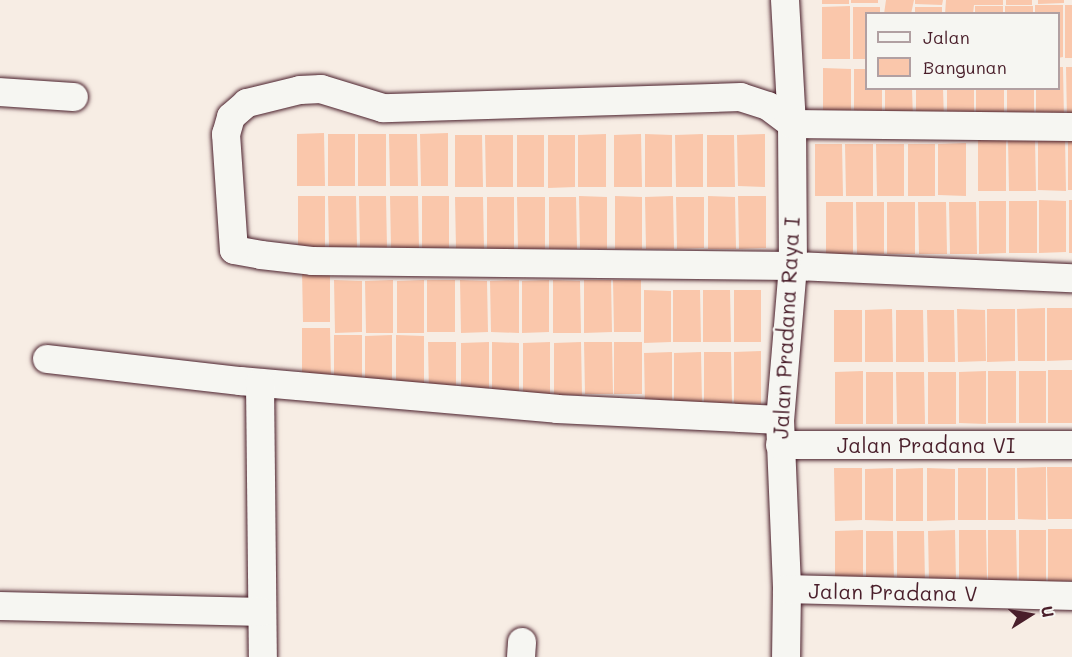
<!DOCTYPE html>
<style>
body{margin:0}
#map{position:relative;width:1072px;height:657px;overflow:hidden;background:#f7ede4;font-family:Mali,sans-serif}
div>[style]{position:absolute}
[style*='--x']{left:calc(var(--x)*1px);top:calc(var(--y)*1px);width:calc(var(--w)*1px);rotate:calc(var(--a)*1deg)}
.building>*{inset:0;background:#fac7ab}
.roads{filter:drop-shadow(0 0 2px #4a1f2b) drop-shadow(0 0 2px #4a1f2b)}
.minor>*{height:28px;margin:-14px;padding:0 14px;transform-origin:14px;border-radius:14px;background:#f6f6f2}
span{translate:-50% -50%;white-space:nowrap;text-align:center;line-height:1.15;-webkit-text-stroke:4.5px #f6f6f2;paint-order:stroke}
.street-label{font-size:21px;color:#4a1f2b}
.legend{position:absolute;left:865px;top:12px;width:195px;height:78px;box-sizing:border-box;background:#f6f6f2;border:2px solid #b1a0a2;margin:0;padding:8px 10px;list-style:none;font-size:18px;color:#4a1f2b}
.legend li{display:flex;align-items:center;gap:12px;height:30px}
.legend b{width:30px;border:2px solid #b1a0a2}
.north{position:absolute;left:1000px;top:585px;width:60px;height:60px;-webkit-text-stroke:4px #f6f6f2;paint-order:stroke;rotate:79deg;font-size:16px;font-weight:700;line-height:24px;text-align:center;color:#4a1f2b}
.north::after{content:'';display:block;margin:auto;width:21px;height:27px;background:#4a1f2b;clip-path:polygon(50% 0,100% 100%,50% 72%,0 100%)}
</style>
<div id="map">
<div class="building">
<div style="clip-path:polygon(822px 0,849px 0,849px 4px,822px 4px)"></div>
<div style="clip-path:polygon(851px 0,878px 0,878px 3px,851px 3px)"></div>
<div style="clip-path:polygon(886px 0,914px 0,911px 14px,884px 14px)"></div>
<div style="clip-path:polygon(915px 0,943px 0,942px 5px,915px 4px)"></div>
<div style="clip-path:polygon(946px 0,1003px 0,1003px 5px,974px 5px,973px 14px,945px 14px)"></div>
<div style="clip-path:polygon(1006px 0,1032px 0,1032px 5px,1006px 5px)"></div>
<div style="clip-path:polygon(1038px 0,1064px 0,1064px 3px,1038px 4px)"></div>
<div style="clip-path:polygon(1035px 5px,1063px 5px,1063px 57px,1058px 58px,1058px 14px,1035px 14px)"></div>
<div style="clip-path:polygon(1065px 5px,1072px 5px,1072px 58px,1065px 58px)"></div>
<div style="clip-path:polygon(850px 6px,850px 59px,822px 59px,822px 7px)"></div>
<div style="clip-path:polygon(975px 6px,1003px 6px,1003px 14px,975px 14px)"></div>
<div style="clip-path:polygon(1005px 6px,1033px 6px,1033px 14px,1005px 14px)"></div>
<div style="clip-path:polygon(853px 7px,880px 7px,880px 14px,866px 14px,866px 59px,853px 59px)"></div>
<div style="clip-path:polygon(915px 7px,942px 7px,942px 14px,915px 14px)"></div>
<div style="clip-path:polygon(1058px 67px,1063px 67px,1064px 119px,1036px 120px,1036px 88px,1058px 88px)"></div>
<div style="clip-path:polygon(1066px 67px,1072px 67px,1072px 119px,1067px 119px)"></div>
<div style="clip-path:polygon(823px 68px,851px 69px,851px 121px,823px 121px)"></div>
<div style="clip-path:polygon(854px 69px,866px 69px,866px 88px,882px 88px,882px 121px,854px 121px)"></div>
<div style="clip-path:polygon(885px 88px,912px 88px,913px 121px,885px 121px)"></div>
<div style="clip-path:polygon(916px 88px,943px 88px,944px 121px,916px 121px)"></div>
<div style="clip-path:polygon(947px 88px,974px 88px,974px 120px,947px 121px)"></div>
<div style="clip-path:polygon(976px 88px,1004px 88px,1004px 120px,976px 121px)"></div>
<div style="clip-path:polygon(1007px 88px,1034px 88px,1034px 120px,1007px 120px)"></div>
<div style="clip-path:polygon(324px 133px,325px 186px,297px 186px,297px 134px)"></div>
<div style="clip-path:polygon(448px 133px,448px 186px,421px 186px,420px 134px)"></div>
<div style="clip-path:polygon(328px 134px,355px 134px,355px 186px,328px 186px)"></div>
<div style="clip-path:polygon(358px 134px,386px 134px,386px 186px,358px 186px)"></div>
<div style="clip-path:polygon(389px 134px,417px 134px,418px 186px,390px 186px)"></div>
<div style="clip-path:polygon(606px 134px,606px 187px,578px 187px,578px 135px)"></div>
<div style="clip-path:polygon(641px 134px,642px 187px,614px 187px,614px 135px)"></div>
<div style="clip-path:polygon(645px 134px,672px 135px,672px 187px,645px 187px)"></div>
<div style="clip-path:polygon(703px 134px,703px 187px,676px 187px,675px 135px)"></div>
<div style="clip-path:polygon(765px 134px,765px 187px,738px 186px,737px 135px)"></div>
<div style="clip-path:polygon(455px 135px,482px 135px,483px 187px,455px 187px)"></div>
<div style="clip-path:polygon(485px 135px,513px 135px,513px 187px,486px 187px)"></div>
<div style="clip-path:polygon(517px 135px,544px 135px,544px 187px,517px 187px)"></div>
<div style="clip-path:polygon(548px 135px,575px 135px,575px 187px,548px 188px)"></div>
<div style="clip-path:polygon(707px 135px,734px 135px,735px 187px,707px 187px)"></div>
<div style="clip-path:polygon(1065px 138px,1066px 191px,1038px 190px,1038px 139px)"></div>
<div style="clip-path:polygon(1068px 138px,1072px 138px,1072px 190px,1068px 190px)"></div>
<div style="clip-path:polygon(978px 139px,1006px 139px,1006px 191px,978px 191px)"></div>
<div style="clip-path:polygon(1008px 139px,1035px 139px,1036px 191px,1009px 191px)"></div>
<div style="clip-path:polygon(966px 143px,966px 196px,938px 195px,938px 144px)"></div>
<div style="clip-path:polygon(815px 144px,842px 144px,843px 196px,815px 196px)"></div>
<div style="clip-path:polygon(845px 144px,873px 144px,873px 196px,846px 196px)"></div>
<div style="clip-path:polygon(876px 144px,904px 144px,904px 196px,877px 196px)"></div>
<div style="clip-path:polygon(908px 144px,935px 144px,935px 196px,908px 196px)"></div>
<div style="clip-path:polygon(298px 196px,325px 196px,325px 248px,298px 248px)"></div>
<div style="clip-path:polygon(328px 196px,356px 196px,357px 248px,329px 248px)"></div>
<div style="clip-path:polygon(359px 196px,386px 196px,387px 248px,360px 248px)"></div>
<div style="clip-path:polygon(390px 196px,418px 196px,419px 248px,391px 248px)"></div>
<div style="clip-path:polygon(422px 196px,449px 196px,449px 248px,422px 248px)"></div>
<div style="clip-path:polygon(579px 196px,607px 197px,607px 249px,580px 249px)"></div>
<div style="clip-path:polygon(615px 196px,642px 197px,642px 249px,615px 249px)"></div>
<div style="clip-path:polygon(673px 196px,674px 249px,646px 249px,645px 197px)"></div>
<div style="clip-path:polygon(708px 196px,735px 197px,736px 249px,708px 249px)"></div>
<div style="clip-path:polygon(738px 196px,766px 196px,766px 248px,739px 249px)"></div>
<div style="clip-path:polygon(455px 197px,483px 197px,484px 249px,456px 249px)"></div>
<div style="clip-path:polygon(487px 197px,514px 197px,514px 249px,487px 249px)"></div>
<div style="clip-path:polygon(517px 197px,545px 197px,545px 249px,518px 250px)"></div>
<div style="clip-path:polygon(549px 197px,576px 197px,577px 249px,549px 249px)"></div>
<div style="clip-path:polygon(676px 197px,704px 197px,704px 248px,677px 249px)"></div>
<div style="clip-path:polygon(1039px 200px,1066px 201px,1066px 252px,1039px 253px)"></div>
<div style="clip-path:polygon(1069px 200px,1072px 200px,1072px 253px,1069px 253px)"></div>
<div style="clip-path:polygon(979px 201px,1006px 201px,1006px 253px,979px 254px)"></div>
<div style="clip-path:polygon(1009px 201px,1037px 201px,1037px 253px,1009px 253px)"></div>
<div style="clip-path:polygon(826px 202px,853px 202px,853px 254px,826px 254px)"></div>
<div style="clip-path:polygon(856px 202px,884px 202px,884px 254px,857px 254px)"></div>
<div style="clip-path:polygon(887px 202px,915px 202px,915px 254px,887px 254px)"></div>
<div style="clip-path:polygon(918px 202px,946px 202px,947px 254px,919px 254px)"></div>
<div style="clip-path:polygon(949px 202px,976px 202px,977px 254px,950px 254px)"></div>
<div style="clip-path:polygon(302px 270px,330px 270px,330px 322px,303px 322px)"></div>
<div style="clip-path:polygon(334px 280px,362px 281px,362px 332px,335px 333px)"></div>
<div style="clip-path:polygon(393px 280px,393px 333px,366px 333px,365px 281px)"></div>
<div style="clip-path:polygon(424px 280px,424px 333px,397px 333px,397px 281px)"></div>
<div style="clip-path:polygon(427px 280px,455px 280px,455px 332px,427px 332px)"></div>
<div style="clip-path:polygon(460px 280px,487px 281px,488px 332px,461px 333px)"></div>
<div style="clip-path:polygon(519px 280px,519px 333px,491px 332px,490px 281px)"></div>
<div style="clip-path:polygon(549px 280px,549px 332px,522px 333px,522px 281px)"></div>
<div style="clip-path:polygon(553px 280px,580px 281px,581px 333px,553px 333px)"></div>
<div style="clip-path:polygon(584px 280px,611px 280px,612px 332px,584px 333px)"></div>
<div style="clip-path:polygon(613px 280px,641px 280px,641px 332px,614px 332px)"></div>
<div style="clip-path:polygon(644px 290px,671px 291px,671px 342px,644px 343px)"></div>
<div style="clip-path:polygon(673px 290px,700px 290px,701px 342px,673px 342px)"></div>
<div style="clip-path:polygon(703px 290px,730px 290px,731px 342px,703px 342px)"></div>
<div style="clip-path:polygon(734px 290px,761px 290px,761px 342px,734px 342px)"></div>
<div style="clip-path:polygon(1045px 308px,1045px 361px,1018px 361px,1017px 309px)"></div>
<div style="clip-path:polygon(1047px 308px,1072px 308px,1072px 360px,1047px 361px)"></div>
<div style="clip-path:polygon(892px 309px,893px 362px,865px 362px,865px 310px)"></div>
<div style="clip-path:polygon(957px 309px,985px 310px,986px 361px,958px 362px)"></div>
<div style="clip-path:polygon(987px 309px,1015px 309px,1015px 361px,987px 362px)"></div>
<div style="clip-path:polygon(834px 310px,862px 310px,862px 362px,834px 362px)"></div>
<div style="clip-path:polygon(896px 310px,923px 310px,924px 362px,896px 362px)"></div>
<div style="clip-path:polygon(927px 310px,954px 310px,955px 362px,928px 362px)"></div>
<div style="clip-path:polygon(302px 328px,330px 328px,331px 380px,302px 380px)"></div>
<div style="clip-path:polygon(334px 335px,362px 335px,362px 388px,334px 387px)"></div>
<div style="clip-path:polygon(392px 335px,392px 387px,365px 388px,365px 336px)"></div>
<div style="clip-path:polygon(396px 335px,424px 336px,424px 387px,396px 388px)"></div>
<div style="clip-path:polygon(428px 342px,456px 342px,456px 394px,429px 395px)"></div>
<div style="clip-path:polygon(489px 342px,489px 395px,461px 394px,461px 343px)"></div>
<div style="clip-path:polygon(492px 342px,519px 343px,519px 394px,492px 395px)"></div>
<div style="clip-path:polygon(550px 342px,550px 395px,523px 395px,523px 343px)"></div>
<div style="clip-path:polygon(581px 342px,582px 395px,554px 395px,554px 343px)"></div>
<div style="clip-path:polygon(584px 342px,612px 342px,613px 394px,585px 394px)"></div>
<div style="clip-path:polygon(614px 342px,642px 342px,642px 394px,614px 394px)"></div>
<div style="clip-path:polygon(761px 351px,761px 404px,734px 404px,734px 352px)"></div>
<div style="clip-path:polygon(672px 352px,672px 405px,645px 405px,644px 353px)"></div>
<div style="clip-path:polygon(701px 352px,702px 404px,674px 404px,674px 353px)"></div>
<div style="clip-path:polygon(704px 352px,731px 352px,732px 404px,704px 404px)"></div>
<div style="clip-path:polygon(1048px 370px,1072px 370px,1072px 423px,1048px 423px)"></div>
<div style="clip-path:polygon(863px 371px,863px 424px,835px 424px,835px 372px)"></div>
<div style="clip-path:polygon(986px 371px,986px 424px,959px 423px,959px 372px)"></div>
<div style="clip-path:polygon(988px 371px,1016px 371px,1016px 423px,988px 423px)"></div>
<div style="clip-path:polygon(1019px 371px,1046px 371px,1046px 423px,1019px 423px)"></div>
<div style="clip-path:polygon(866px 372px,893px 372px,893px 424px,866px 424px)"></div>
<div style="clip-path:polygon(896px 372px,924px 372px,925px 424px,897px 424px)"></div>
<div style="clip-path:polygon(928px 372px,956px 372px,956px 424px,928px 424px)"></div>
<div style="clip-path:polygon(1046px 467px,1046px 520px,1018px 519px,1017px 468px)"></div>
<div style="clip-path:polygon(1047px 467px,1072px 467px,1072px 519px,1048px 519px)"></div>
<div style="clip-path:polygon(834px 468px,862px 468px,862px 520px,835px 521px)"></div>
<div style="clip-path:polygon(893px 468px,893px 521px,865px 520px,865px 469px)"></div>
<div style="clip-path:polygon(923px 468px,923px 521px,896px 521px,896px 469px)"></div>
<div style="clip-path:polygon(927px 468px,955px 469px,955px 520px,927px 521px)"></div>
<div style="clip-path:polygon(958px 468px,986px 468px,986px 520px,958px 520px)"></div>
<div style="clip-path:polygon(988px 468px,1015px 468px,1015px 520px,988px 520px)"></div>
<div style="clip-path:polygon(1048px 529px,1072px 529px,1072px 581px,1048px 582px)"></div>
<div style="clip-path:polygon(863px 530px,863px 583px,835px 582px,835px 531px)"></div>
<div style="clip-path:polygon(955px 530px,956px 583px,929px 582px,928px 531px)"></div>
<div style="clip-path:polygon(959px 530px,986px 530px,987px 582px,959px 582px)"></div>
<div style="clip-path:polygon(988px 530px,1016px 530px,1017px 582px,988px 582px)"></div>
<div style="clip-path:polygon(1019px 530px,1046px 530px,1046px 581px,1019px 582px)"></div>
<div style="clip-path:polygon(866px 531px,893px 531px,894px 582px,866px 583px)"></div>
<div style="clip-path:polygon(897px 531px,924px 531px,925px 583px,897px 583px)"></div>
</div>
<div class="roads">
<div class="minor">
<div style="--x:785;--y:0;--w:124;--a:86.8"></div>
<div style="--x:792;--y:124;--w:142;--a:89.6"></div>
<div style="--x:793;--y:266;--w:155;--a:94.8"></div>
<div style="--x:780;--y:420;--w:169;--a:87.6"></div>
<div style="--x:787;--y:589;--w:68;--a:90.8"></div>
<div style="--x:0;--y:92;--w:74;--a:3.9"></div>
<div style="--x:1072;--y:127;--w:280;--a:-179.4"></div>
<div style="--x:792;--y:124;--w:30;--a:-143"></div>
<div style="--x:768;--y:106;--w:28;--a:-162"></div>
<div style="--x:741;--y:97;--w:358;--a:178.2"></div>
<div style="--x:383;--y:108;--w:65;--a:-163"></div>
<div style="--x:321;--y:89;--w:21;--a:177"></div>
<div style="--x:300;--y:90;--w:55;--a:166.2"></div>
<div style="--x:247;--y:103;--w:21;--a:139"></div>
<div style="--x:231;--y:117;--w:18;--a:106"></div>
<div style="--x:226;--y:134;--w:116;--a:86.1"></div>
<div style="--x:234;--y:250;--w:27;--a:10"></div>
<div style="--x:261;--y:255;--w:51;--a:6.7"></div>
<div style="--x:312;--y:261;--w:481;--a:0.6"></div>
<div style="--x:793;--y:266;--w:279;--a:2.5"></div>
<div style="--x:47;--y:359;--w:194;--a:6.5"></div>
<div style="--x:240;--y:381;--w:318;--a:5"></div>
<div style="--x:557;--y:409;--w:223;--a:2.8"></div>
<div style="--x:260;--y:383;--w:274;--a:89.4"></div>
<div style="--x:780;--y:445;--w:292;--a:0"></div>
<div style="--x:787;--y:589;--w:285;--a:1.4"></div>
<div style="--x:0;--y:606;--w:262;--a:1.3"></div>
<div style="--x:521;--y:657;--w:15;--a:-86"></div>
</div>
</div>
<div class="street-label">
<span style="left:786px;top:328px;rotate:-87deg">Jalan Pradana Raya I</span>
<span style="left:926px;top:445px">Jalan Pradana VI</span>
<span style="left:893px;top:592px;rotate:1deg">Jalan Pradana V</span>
</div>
<ul class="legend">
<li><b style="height:8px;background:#f6f6f2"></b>Jalan</li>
<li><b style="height:16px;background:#fac7ab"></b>Bangunan</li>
</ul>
<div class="north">U</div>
</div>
